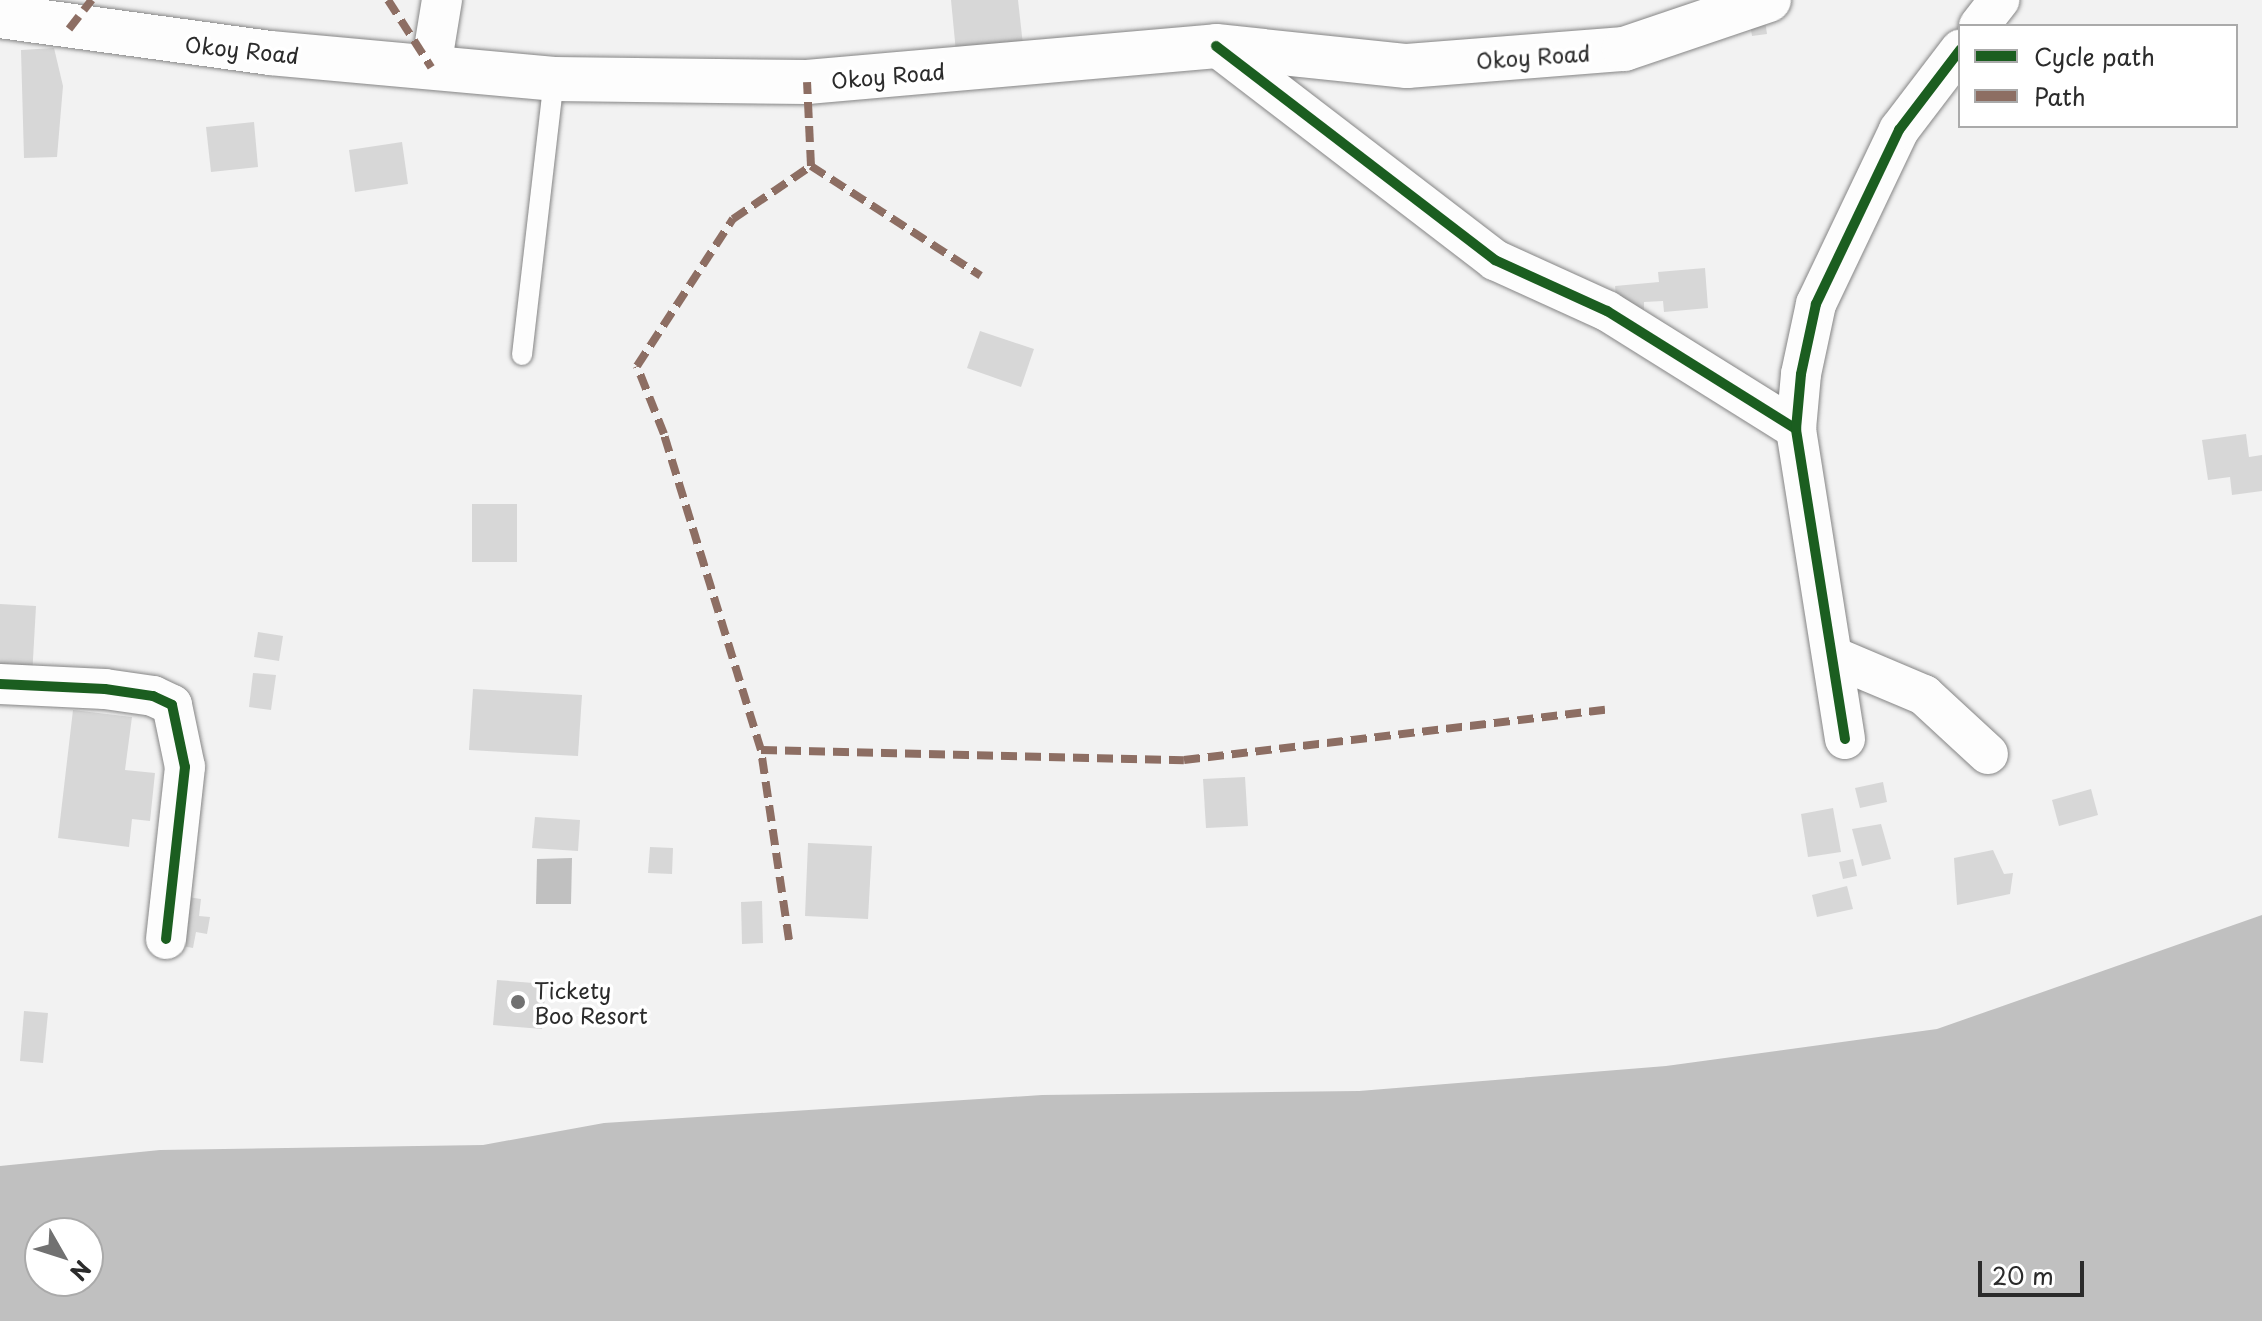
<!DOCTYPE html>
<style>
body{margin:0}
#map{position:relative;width:2262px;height:1321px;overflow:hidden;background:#f2f2f2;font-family:"Playpen Sans",sans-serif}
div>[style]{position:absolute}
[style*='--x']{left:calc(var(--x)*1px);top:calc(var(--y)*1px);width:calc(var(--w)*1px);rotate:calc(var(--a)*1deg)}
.water>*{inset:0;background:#c0c0c0}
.building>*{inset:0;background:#d7d7d7}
.roads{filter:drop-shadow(0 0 2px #858585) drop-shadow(0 0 2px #858585)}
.lane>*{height:20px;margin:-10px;padding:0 10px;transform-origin:10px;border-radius:10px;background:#fdfdfd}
.street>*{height:40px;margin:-20px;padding:0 20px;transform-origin:20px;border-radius:20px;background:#fdfdfd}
.secondary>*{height:44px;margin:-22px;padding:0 22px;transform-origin:22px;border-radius:22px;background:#fdfdfd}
.quiet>*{height:8px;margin-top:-4px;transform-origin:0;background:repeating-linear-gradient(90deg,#8d6e63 0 16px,transparent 0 24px)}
.cycleway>*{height:10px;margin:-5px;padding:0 5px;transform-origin:5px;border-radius:5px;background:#1b5e20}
.dots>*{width:22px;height:22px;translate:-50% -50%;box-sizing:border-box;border:4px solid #fff;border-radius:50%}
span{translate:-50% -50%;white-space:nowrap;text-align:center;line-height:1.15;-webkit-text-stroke:7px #fff;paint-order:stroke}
.street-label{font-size:22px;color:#2b2b2b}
.poi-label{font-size:22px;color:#2b2b2b}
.left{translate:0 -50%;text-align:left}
.legend{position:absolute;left:1958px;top:24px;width:280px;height:104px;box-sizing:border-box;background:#fff;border:2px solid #aaa;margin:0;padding:10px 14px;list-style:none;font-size:24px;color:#2b2b2b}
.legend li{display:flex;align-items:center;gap:16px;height:40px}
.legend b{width:40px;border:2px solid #aaa}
.north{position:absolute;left:24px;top:1217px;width:80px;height:80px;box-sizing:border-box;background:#fff;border:2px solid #aaa;border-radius:50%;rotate:129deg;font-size:22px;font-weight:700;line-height:32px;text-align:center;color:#2b2b2b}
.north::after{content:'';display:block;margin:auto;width:28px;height:36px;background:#717171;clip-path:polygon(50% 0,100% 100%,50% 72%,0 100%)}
.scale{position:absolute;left:1978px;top:1261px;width:106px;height:36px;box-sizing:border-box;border:4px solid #2b2b2b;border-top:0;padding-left:10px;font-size:24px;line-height:28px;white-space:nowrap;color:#2b2b2b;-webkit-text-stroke:6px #fff;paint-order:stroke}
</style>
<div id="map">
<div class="water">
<div style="clip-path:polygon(572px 858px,571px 904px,536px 904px,537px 859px)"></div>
<div style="clip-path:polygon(evenodd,2262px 915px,2262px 1321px,0 1321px,0 1166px,160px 1150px,483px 1145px,604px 1123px,1042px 1095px,1359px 1091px,1666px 1066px,1937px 1029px,2262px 915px,40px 1233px,88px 1233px,88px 1281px,40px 1281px,40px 1233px)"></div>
</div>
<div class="building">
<div style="clip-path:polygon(951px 0,1018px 0,1023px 45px,956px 52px)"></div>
<div style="clip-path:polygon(1765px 20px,1767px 34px,1752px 36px,1750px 23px)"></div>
<div style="clip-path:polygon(54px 48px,63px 86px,57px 157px,24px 158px,21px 50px)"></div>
<div style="clip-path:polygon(254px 122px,258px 167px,211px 172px,206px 127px)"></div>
<div style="clip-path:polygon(402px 142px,408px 184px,355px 192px,349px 150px)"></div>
<div style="clip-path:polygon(1705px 268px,1708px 308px,1664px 312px,1663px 301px,1644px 302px,1644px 314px,1618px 316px,1615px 286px,1659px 282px,1658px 272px)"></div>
<div style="clip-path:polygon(980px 331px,1034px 349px,1021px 387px,967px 368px)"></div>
<div style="clip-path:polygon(2246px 434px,2249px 457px,2262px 455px,2262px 491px,2232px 495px,2230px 477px,2208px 480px,2202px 440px)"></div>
<div style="clip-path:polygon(472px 504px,517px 504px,517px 562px,472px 562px)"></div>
<div style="clip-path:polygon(0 604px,36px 606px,32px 677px,0 676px)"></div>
<div style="clip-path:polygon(258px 632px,283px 636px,279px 661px,254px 657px)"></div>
<div style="clip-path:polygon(253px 673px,276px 675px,271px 710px,249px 707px)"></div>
<div style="clip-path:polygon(473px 689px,582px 695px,578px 756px,469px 750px)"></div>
<div style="clip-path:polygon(73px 710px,132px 717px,125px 770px,155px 773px,150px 821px,132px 819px,129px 847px,58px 838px)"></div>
<div style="clip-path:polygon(1245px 777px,1248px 826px,1206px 828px,1203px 779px)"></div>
<div style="clip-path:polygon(1883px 782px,1887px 802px,1860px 808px,1855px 788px)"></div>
<div style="clip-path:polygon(2091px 789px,2098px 815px,2059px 826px,2052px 800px)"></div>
<div style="clip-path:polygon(1833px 808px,1841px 852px,1808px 857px,1801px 814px)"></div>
<div style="clip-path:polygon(535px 817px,580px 820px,578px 851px,532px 848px)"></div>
<div style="clip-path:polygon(1881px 824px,1891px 859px,1862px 866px,1852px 829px)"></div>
<div style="clip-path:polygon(808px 843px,872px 846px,868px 919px,805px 916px)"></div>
<div style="clip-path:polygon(650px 847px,673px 848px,672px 874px,648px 873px)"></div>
<div style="clip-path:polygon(1993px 850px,2004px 874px,2013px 873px,2010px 894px,1957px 905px,1954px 858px)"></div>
<div style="clip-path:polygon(1853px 859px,1857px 876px,1843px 879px,1839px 862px)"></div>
<div style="clip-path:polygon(1847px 886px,1853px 909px,1817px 917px,1812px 895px)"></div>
<div style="clip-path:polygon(175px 895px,201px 899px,199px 916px,210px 917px,207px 934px,196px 932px,193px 948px,167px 943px)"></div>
<div style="clip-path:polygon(762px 901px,763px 943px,742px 944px,741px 902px)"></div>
<div style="clip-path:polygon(497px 980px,546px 984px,542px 1029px,493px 1025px)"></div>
<div style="clip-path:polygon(24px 1011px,48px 1013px,43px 1063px,20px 1061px)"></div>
</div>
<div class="roads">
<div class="lane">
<div style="--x:522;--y:355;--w:278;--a:-83.4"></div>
</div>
<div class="street">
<div style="--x:1979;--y:26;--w:33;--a:-52"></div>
<div style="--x:1216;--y:46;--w:352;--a:37.5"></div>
<div style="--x:1495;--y:260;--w:123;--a:24.5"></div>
<div style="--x:1607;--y:311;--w:223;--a:32"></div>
<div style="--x:431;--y:67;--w:68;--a:-80.7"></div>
<div style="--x:1834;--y:657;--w:98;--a:22.9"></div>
<div style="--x:1924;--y:695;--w:87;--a:42.7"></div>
<div style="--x:0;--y:684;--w:105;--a:2.7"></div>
<div style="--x:105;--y:689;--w:49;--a:8.3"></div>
<div style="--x:153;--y:696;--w:21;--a:25"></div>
<div style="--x:172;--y:705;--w:63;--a:78.2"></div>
<div style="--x:185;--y:767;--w:173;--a:96.3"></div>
<div style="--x:1845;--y:739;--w:314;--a:-99"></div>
<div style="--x:1796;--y:429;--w:55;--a:-84.8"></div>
<div style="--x:1801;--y:374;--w:72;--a:-77.9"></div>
<div style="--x:1816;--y:304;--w:193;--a:-64.5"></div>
<div style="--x:1899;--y:130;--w:101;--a:-52.7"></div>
</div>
<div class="secondary">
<div style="--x:0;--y:16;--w:273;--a:7.8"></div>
<div style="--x:270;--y:53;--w:285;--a:5.2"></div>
<div style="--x:554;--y:79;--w:253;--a:0.7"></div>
<div style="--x:807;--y:82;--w:411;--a:-5"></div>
<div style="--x:1216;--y:46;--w:192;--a:6"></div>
<div style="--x:1407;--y:66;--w:218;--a:-4.5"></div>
<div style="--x:1624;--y:49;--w:153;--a:-18.7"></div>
</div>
</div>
<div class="quiet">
<div style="--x:388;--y:0;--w:80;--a:57.3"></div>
<div style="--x:69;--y:29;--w:37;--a:-52"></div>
<div style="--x:811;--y:166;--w:202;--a:32.9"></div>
<div style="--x:761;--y:750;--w:423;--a:1.4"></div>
<div style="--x:1184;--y:760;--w:424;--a:-6.8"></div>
<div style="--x:789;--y:940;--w:192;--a:-98.4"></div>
<div style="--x:761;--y:750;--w:331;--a:-107.1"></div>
<div style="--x:664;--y:434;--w:73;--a:-111.7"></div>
<div style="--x:637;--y:366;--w:176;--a:-56.9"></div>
<div style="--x:733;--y:219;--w:94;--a:-34.2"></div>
<div style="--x:811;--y:166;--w:84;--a:-92.7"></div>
</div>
<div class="cycleway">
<div style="--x:1216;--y:46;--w:352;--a:37.5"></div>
<div style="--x:1495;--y:260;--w:123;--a:24.5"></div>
<div style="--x:1607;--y:311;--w:223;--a:32"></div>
<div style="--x:0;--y:684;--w:105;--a:2.7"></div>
<div style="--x:105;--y:689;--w:49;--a:8.3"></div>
<div style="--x:153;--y:696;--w:21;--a:25"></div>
<div style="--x:172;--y:705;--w:63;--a:78.2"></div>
<div style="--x:185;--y:767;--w:173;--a:96.3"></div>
<div style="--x:1845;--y:739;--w:314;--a:-99"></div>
<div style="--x:1796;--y:429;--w:55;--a:-84.8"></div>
<div style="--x:1801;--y:374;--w:72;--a:-77.9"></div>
<div style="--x:1816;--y:304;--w:193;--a:-64.5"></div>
<div style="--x:1899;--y:130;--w:101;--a:-52.7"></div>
</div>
<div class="dots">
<div style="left:518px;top:1002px;background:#717171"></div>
</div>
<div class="street-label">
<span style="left:242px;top:49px;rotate:6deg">Okoy Road</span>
<span style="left:1533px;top:56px;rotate:-4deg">Okoy Road</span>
<span style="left:888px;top:75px;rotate:-5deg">Okoy Road</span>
</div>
<div class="poi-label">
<span class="left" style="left:534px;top:1002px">Tickety<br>Boo Resort</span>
</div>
<ul class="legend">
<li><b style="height:10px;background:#1b5e20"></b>Cycle path</li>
<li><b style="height:10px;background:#8d6e63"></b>Path</li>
</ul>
<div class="north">N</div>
<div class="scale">20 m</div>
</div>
